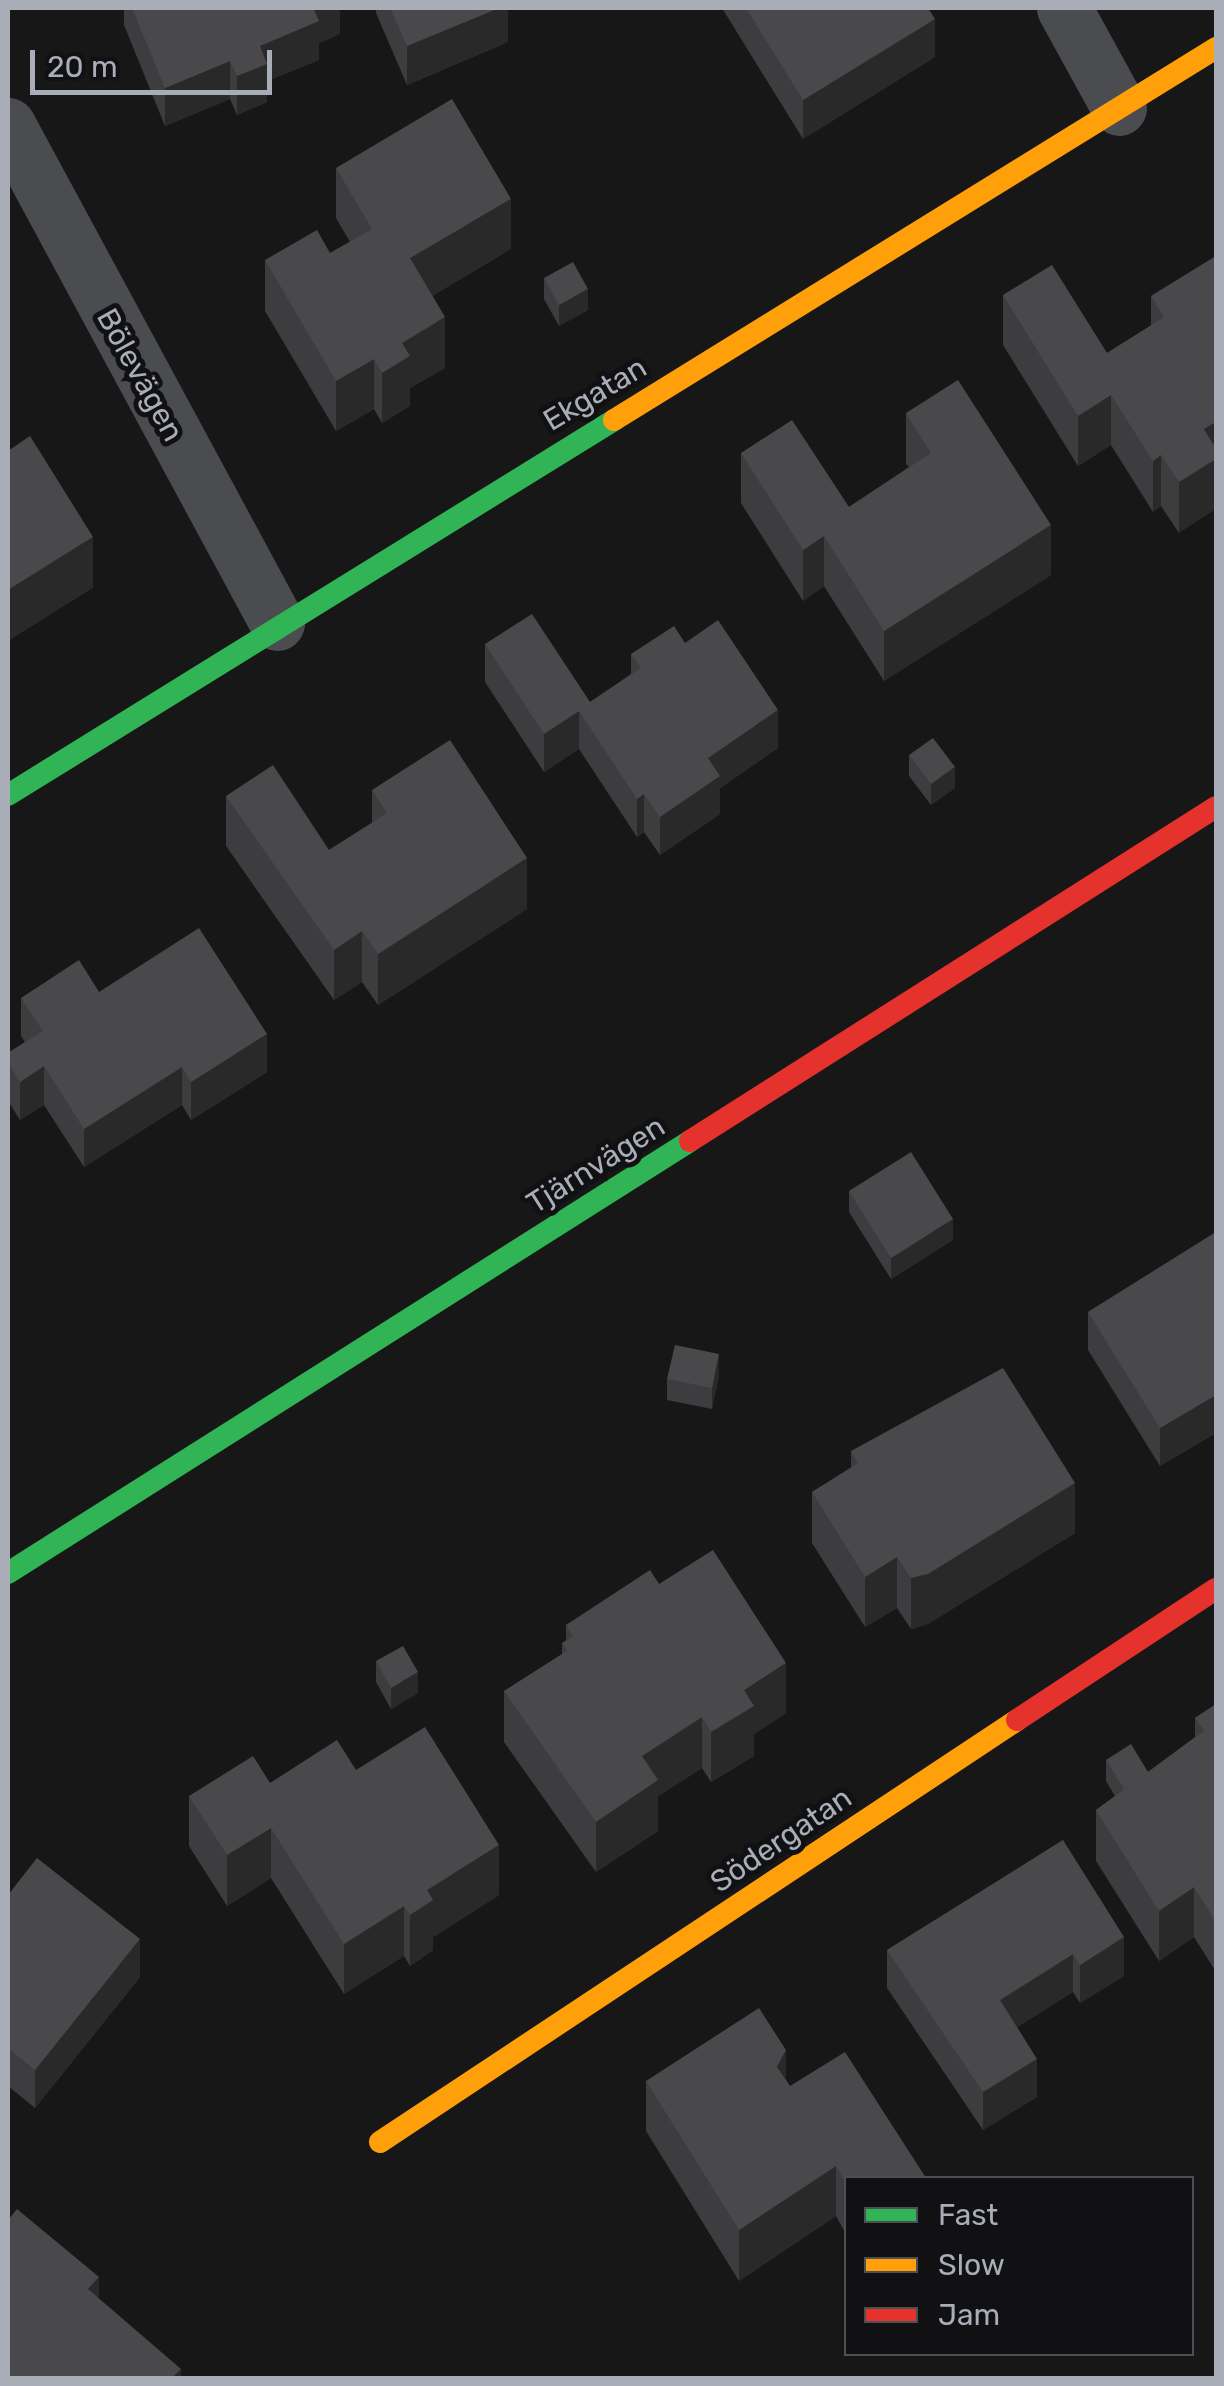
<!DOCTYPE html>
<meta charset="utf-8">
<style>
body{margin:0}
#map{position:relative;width:1224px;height:2386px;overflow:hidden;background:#171717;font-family:Rubik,sans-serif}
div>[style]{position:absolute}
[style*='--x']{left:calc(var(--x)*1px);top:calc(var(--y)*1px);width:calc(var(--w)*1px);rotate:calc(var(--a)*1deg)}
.street>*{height:55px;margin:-27.5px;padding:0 27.5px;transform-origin:27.5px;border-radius:27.5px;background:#4b4c50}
.fast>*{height:22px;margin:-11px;padding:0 11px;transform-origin:11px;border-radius:11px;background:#30b455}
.slow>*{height:22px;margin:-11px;padding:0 11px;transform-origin:11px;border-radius:11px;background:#ff9f0a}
.jam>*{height:22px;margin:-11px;padding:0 11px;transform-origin:11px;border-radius:11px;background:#e5322d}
.wall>*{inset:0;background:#3d3d3f}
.shaded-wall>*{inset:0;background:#29292a}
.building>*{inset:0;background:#49494c}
span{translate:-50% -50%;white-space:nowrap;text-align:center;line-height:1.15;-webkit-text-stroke:10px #111113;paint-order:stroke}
.street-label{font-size:30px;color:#a8adb8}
.frame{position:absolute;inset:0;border:10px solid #a8adb8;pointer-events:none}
.legend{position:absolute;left:844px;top:2176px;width:350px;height:180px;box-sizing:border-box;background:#111113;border:2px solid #4d4f55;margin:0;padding:12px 18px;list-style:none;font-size:30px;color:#a8adb8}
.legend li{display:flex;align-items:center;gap:20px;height:50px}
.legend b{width:50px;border:2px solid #4d4f55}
.scale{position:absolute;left:30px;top:50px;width:242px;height:45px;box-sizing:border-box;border:5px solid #a8adb8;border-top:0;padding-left:12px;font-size:30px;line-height:35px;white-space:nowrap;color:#a8adb8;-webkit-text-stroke:8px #111113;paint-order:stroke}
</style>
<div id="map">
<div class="street">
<div style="--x:1064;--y:8;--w:114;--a:61.2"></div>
<div style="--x:8;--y:125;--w:566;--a:61.62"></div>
</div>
<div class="fast">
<div style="--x:8;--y:795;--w:713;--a:-31.75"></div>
<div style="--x:8;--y:1573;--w:807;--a:-32.35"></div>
</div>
<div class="slow">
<div style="--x:614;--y:420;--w:708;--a:-31.71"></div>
<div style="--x:380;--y:2142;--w:764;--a:-33.52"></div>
</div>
<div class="jam">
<div style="--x:690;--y:1141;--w:623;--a:-32.41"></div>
<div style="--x:1017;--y:1720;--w:238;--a:-33.4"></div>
</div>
<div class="wall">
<div style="clip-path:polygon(124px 8px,340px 8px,340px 34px,319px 43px,319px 60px,267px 81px,267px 102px,237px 115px,230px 99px,165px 126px,124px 25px)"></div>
<div style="clip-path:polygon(376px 8px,508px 8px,508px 42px,407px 85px,376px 13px)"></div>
<div style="clip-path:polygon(722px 8px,928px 8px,935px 57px,803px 139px)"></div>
<div style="clip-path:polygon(336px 168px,511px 249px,432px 296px,445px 368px,410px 388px,410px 406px,382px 423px,374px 409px,336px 431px,265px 311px,265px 260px,330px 253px,350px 242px,336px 218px)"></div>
<div style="clip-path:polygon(1216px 256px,1179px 533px,1161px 506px,1153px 512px,1111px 445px,1078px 466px,1003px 345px,1003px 295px,1107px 353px,1151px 326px,1151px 296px)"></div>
<div style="clip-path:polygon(544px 278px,588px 310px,559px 326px,544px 299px)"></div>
<div style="clip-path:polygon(906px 413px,1051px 575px,884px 681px,824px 586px,803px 601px,741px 503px,741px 453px,849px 507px,909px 467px,906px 464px)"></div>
<div style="clip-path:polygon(685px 643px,778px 748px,720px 788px,720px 814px,660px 855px,644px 832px,637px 837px,579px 749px,544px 772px,485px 682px,485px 644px,590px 702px,631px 674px,631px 654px)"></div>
<div style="clip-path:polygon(909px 755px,955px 788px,931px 805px,909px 776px)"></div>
<div style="clip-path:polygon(372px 790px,527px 909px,378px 1005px,362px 982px,334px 1000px,226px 846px,226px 796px,329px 850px,372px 823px)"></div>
<div style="clip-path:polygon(99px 992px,267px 1072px,191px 1120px,182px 1105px,84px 1167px,44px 1105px,20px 1120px,8px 1101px,8px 1053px,25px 1042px,21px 1036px,21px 998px)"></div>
<div style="clip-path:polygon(849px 1191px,953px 1240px,891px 1279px,849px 1212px)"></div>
<div style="clip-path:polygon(1216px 1232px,1216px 1433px,1160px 1466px,1088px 1350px,1088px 1312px)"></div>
<div style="clip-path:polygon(719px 1375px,712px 1409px,667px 1400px,667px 1379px)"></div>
<div style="clip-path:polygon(851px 1451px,1075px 1533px,928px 1624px,911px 1629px,897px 1608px,865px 1627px,812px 1543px,812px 1492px,851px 1468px)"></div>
<div style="clip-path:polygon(659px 1584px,786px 1713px,754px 1734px,754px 1756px,711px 1782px,702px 1768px,658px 1796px,658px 1831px,596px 1872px,504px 1742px,504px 1691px,562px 1654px,562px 1643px,566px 1641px,566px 1625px)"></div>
<div style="clip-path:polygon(376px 1661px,418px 1693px,391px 1709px,376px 1682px)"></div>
<div style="clip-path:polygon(1216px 1704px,1216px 1972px,1194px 1937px,1159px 1961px,1096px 1861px,1096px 1810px,1115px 1796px,1106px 1781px,1106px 1760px,1148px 1772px,1195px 1737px,1195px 1718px)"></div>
<div style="clip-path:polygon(270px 1783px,499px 1895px,433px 1937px,433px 1950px,410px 1966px,404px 1956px,344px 1994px,271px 1878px,227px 1906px,189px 1846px,189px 1796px)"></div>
<div style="clip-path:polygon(1063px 1840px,1124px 1976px,1080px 2003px,1073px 1992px,1017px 2027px,1037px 2097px,983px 2130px,887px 1988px,887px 1950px)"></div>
<div style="clip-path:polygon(8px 1895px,140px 1977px,35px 2108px,8px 2086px)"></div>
<div style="clip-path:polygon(786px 2080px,846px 2178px,846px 2234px,836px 2216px,739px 2281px,646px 2131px,646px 2081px)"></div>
</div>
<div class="shaded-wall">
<div style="clip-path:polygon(313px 8px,340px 8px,340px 34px,319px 43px,319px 60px,267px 81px,267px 102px,237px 115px,237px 76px,260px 46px)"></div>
<div style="clip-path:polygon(499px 8px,508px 8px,508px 42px,407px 85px,407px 46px)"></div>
<div style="clip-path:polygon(935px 19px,935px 57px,803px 139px,803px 100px)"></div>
<div style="clip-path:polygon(230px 61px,230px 99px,165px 126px,165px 88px)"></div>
<div style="clip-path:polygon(511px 199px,511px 249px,410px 309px,410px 258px)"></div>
<div style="clip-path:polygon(588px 289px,588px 310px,559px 326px,559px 305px)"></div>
<div style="clip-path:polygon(445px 317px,445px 368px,410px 388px,410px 406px,382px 423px,382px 373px,402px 343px)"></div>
<div style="clip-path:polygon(374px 359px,374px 409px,336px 431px,336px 381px)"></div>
<div style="clip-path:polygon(1111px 395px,1111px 445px,1078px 466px,1078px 416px)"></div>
<div style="clip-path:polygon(1216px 422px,1216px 509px,1179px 533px,1179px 482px,1204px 429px)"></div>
<div style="clip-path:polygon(1161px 455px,1161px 506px,1153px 512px,1153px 461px)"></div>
<div style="clip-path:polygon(1051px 525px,1051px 575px,884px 681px,884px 631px)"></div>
<div style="clip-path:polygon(824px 536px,824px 586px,803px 601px,803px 550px)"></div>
<div style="clip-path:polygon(93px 537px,93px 588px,8px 641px,8px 590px)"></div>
<div style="clip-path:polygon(778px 710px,778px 748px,720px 788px,720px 814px,660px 855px,660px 817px,708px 758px)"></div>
<div style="clip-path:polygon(579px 711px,579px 749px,544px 772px,544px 734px)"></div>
<div style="clip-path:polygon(955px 767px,955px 788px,931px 805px,931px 784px)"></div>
<div style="clip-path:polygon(644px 794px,644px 832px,637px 837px,637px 799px)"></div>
<div style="clip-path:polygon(527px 858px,527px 909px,378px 1005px,378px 954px)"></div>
<div style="clip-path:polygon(362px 931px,362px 982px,334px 1000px,334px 950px)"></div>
<div style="clip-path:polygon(267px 1034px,267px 1072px,191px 1120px,191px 1082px)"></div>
<div style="clip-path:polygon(44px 1066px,44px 1105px,20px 1120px,20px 1082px)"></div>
<div style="clip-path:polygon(182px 1067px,182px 1105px,84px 1167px,84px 1129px)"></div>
<div style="clip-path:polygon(953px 1219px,953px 1240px,891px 1279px,891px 1258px)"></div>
<div style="clip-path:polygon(719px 1354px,719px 1375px,712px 1409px,712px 1388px)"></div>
<div style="clip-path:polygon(1216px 1395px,1216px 1433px,1160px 1466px,1160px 1428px)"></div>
<div style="clip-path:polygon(1075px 1483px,1075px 1533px,928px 1624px,911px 1629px,911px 1578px)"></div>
<div style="clip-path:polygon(897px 1557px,897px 1608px,865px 1627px,865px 1577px)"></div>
<div style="clip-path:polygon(786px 1663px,786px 1713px,754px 1734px,754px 1756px,711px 1782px,711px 1732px,744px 1690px)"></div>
<div style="clip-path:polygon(418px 1672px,418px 1693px,391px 1709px,391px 1688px)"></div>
<div style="clip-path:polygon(702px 1717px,702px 1768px,658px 1796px,658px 1831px,596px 1872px,596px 1822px,642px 1756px)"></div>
<div style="clip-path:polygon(271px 1828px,271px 1878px,227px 1906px,227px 1855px)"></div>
<div style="clip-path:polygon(499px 1845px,499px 1895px,433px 1937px,433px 1950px,410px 1966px,410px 1915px,427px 1890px)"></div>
<div style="clip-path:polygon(1194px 1887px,1194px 1937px,1159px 1961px,1159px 1911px)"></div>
<div style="clip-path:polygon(404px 1906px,404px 1956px,344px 1994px,344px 1944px)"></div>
<div style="clip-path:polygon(1124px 1937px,1124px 1976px,1080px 2003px,1080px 1965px)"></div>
<div style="clip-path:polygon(140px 1939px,140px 1977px,35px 2108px,35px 2070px)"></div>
<div style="clip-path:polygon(1073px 1954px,1073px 1992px,1000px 2038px,1000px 2000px)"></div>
<div style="clip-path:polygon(786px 2050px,786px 2100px,777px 2067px)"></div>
<div style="clip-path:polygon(1037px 2059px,1037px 2097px,983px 2130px,983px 2092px)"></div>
<div style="clip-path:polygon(836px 2166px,836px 2216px,739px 2281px,739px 2230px)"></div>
<div style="clip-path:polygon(99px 2277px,99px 2328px,88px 2289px)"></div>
<div style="clip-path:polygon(181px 2369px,181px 2378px,172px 2378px)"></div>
</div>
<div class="building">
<div style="clip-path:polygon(132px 8px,313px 8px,319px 21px,260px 46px,267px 64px,237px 76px,230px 61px,165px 88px)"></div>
<div style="clip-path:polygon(390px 8px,499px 8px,407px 46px)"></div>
<div style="clip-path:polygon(746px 8px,928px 8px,935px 19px,803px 100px)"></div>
<div style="clip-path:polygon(452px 99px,511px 199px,410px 258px,445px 317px,402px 343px,410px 356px,382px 373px,374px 359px,336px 381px,265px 260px,317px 230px,330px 253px,372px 229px,336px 168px)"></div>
<div style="clip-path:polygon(1216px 256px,1216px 422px,1204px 429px,1216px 449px,1216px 459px,1179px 482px,1161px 455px,1153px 461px,1111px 395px,1078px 416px,1003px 295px,1052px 265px,1107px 353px,1164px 317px,1151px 296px)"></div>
<div style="clip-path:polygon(573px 262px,588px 289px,559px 305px,544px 278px)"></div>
<div style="clip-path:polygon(958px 380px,1051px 525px,884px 631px,824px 536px,803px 550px,741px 453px,792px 420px,849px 507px,931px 453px,906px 413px)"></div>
<div style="clip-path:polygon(30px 436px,93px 537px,8px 590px,8px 451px)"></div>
<div style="clip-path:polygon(532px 614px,590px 702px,641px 668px,631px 654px,674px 626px,685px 643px,718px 620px,778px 710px,708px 758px,720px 776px,660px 817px,644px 794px,637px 799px,579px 711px,544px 734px,485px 644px)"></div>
<div style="clip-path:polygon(933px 738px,955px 767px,931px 784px,909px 755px)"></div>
<div style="clip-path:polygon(450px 740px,527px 858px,378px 954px,362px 931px,334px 950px,226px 796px,273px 765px,329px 850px,387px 813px,372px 790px)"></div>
<div style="clip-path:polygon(199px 928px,267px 1034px,191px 1082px,182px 1067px,84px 1129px,44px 1066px,20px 1082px,8px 1062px,8px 1053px,43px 1031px,21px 998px,79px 960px,99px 992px)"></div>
<div style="clip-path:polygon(911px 1152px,953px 1219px,891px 1258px,849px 1191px)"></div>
<div style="clip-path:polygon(1216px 1232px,1216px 1395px,1160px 1428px,1088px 1312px)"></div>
<div style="clip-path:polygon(675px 1345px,719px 1354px,712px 1388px,667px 1379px)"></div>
<div style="clip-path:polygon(1003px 1368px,1075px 1483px,928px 1574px,911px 1578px,897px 1557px,865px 1577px,812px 1492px,858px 1463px,851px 1451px)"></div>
<div style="clip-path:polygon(713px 1550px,786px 1663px,744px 1690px,754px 1706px,711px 1732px,702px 1717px,642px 1756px,658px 1780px,596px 1822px,504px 1691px,567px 1651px,562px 1643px,573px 1636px,566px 1625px,650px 1570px,659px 1584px)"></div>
<div style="clip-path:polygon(403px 1646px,418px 1672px,391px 1688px,376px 1661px)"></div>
<div style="clip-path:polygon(1216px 1704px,1216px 1922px,1194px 1887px,1159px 1911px,1096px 1810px,1204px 1731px,1195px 1718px)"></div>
<div style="clip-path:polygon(425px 1727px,499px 1845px,427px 1890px,433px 1900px,410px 1915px,404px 1906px,344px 1944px,271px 1828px,227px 1855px,189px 1796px,253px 1756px,270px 1783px,337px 1740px,356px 1770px)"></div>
<div style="clip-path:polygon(1131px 1744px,1148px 1772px,1124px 1789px,1106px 1760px)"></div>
<div style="clip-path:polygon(1063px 1840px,1124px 1937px,1080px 1965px,1073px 1954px,1000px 2000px,1037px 2059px,983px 2092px,887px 1950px)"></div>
<div style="clip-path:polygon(37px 1858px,140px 1939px,35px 2070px,8px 2048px,8px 1895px)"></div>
<div style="clip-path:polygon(759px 2008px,786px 2050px,777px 2067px,790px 2086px,845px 2052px,926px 2178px,846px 2178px,846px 2183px,836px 2166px,739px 2230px,646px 2081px)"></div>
<div style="clip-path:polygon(17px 2209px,99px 2277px,88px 2289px,181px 2369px,172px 2378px,8px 2378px,8px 2220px)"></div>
</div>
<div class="street-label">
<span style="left:140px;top:375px;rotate:61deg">Bölevägen</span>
<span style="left:595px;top:394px;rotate:-31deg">Ekgatan</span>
<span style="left:596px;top:1165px;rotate:-32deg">Tjärnvägen</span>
<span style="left:781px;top:1840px;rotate:-34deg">Södergatan</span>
</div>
<div class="frame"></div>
<ul class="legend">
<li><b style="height:12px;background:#30b455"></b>Fast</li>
<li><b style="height:12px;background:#ff9f0a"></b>Slow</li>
<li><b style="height:12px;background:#e5322d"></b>Jam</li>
</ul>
<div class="scale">20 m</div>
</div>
